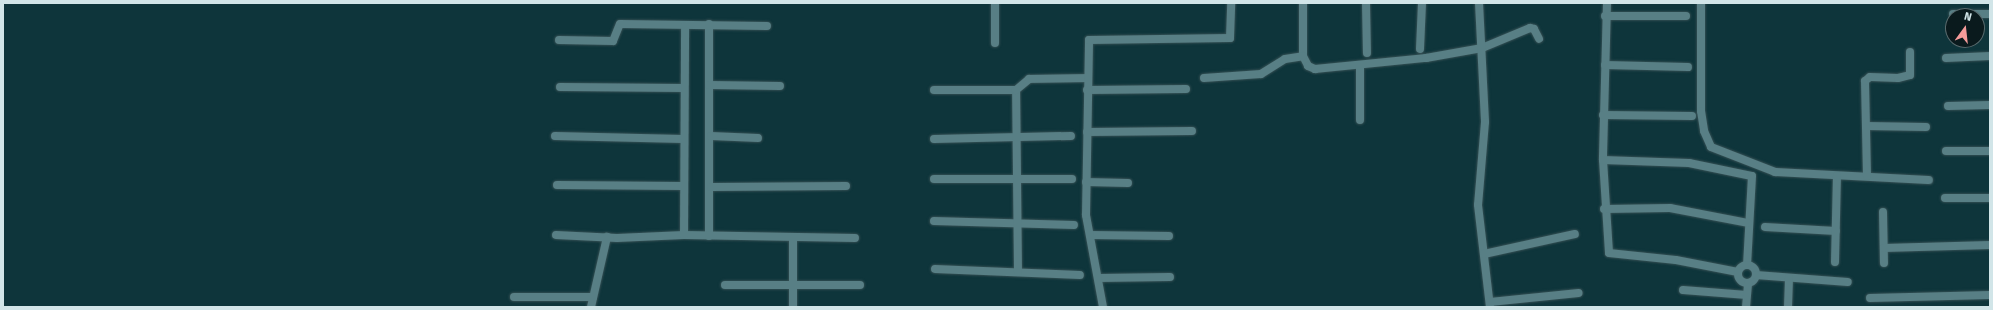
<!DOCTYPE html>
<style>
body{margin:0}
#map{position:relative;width:1993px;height:310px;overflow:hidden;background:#0e353b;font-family:"Fira Sans",sans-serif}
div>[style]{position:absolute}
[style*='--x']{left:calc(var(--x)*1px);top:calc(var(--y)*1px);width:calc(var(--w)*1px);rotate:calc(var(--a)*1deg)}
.roads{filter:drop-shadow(0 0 1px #365054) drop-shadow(0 0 1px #365054)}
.street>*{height:8px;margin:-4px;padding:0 4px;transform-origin:4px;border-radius:4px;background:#587f85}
.street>.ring{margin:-4px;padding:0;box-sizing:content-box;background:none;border:8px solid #587f85;border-radius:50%}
span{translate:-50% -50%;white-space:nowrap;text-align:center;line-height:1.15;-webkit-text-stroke:4px #0a1a1d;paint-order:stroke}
.frame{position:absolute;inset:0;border:4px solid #d1e5e8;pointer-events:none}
.north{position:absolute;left:1945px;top:8px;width:40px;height:40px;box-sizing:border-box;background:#0a1a1d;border:1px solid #5a6b6e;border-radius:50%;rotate:15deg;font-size:11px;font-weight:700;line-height:16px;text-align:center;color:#d1e5e8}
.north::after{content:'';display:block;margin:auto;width:14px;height:18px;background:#f59b9a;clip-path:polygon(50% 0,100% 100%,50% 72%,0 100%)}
</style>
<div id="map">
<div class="roads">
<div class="street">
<div style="--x:995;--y:3;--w:40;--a:90"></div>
<div style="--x:1303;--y:3;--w:53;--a:90"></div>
<div style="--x:1303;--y:56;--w:11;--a:63"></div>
<div style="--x:1308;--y:66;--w:8;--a:23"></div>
<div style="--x:1315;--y:69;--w:112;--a:-5.7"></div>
<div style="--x:1426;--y:58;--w:57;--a:-10.1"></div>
<div style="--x:1482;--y:48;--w:52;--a:-22.6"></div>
<div style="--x:1530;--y:28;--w:4;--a:14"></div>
<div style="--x:1534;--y:29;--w:11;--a:63"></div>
<div style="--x:1366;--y:3;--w:50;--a:88.9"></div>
<div style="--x:1479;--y:3;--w:119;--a:87.1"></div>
<div style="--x:1485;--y:122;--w:83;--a:94.8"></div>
<div style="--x:1478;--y:205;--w:103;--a:83.3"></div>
<div style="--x:1607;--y:3;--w:157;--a:91.5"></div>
<div style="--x:1603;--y:160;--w:93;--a:86.3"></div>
<div style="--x:1609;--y:253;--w:67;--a:6"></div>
<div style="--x:1676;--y:260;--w:63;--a:11"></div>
<div style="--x:1701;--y:3;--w:108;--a:90"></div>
<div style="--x:1701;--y:111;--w:20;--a:81"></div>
<div style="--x:1704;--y:131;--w:17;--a:66"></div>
<div style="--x:1711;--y:147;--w:69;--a:21.3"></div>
<div style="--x:1775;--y:172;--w:154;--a:3"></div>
<div style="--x:1953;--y:14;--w:37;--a:0"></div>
<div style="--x:1605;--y:16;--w:81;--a:0"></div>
<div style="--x:709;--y:24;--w:212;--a:90"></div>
<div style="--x:559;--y:40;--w:54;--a:1.1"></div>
<div style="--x:613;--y:41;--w:18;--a:-68"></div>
<div style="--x:620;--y:24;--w:147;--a:0.8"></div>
<div style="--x:1420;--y:49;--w:46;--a:-87.5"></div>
<div style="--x:1946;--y:58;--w:44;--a:-2.6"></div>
<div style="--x:1605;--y:65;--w:83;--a:1.4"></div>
<div style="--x:1204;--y:78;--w:57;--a:-4"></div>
<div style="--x:1261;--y:74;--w:28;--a:-32"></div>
<div style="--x:1285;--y:59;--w:18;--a:-9"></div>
<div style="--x:709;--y:85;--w:71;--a:0.8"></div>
<div style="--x:560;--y:87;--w:124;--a:0.5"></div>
<div style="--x:934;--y:90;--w:82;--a:0"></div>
<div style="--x:1087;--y:90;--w:99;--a:-0.6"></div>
<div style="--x:1948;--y:106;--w:42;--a:-1.4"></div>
<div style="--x:1603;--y:115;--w:89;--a:0.6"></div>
<div style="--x:1360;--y:120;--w:54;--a:-90"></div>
<div style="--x:1866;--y:126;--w:60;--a:1"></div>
<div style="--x:1087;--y:132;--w:105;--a:-0.5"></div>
<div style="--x:555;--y:136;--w:128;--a:1.3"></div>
<div style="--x:711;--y:136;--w:47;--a:2.4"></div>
<div style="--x:934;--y:139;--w:137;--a:-1.3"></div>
<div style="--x:1946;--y:151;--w:44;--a:0"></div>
<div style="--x:1603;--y:160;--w:86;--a:2"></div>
<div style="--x:1689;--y:163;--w:64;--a:11.7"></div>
<div style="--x:1752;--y:176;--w:89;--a:93.2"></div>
<div style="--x:1867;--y:176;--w:95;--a:-91.2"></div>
<div style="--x:1865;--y:81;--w:6;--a:-39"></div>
<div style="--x:1870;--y:77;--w:28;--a:2"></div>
<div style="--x:1898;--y:78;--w:12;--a:-14"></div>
<div style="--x:1910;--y:75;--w:23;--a:-90"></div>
<div style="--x:934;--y:179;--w:138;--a:0"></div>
<div style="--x:1086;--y:182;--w:42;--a:1.4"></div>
<div style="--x:557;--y:185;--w:126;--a:0.5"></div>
<div style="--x:711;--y:187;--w:135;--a:-0.4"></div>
<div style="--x:1945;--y:198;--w:45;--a:0"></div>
<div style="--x:1604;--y:209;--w:66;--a:-0.9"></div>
<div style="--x:1670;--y:208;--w:79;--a:10.9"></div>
<div style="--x:1883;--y:212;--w:51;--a:88.9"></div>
<div style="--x:934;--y:221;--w:140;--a:1.6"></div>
<div style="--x:1765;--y:227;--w:71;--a:3.2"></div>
<div style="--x:556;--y:235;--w:61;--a:2.8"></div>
<div style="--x:617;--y:238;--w:67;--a:-2.6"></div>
<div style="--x:684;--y:235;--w:171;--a:1"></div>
<div style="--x:684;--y:235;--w:210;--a:-89.7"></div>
<div style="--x:1090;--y:235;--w:79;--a:0.7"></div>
<div style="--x:1884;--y:248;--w:106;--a:-1.6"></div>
<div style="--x:1484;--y:254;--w:93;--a:-12.4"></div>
<div style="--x:1835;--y:262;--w:86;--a:-88.7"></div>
<div class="ring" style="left:1738px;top:265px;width:10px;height:10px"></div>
<div style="--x:935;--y:269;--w:145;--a:2.4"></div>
<div style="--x:1018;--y:272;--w:182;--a:-90.6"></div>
<div style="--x:1016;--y:90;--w:17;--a:-40"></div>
<div style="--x:1029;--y:79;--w:58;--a:-1"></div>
<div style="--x:1756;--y:275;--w:92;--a:4.4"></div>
<div style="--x:1098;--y:278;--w:72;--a:-0.8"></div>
<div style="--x:725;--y:285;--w:135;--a:0"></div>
<div style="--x:1683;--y:290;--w:64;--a:4.5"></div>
<div style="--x:514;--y:297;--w:79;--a:0"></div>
<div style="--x:1870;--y:298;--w:120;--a:-1.4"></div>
<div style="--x:1490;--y:302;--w:89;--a:-5.8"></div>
<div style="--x:591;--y:307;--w:72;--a:-77.1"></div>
<div style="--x:793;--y:307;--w:69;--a:-90"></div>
<div style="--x:1103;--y:307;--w:94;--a:-100.5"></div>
<div style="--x:1086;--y:215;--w:175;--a:-89"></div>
<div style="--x:1089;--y:40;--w:141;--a:-0.8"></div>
<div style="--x:1230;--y:38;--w:35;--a:-88"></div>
<div style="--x:1746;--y:307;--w:24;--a:-85"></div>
<div style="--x:1788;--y:307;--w:29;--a:-88"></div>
</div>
</div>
<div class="frame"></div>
<div class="north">N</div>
</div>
